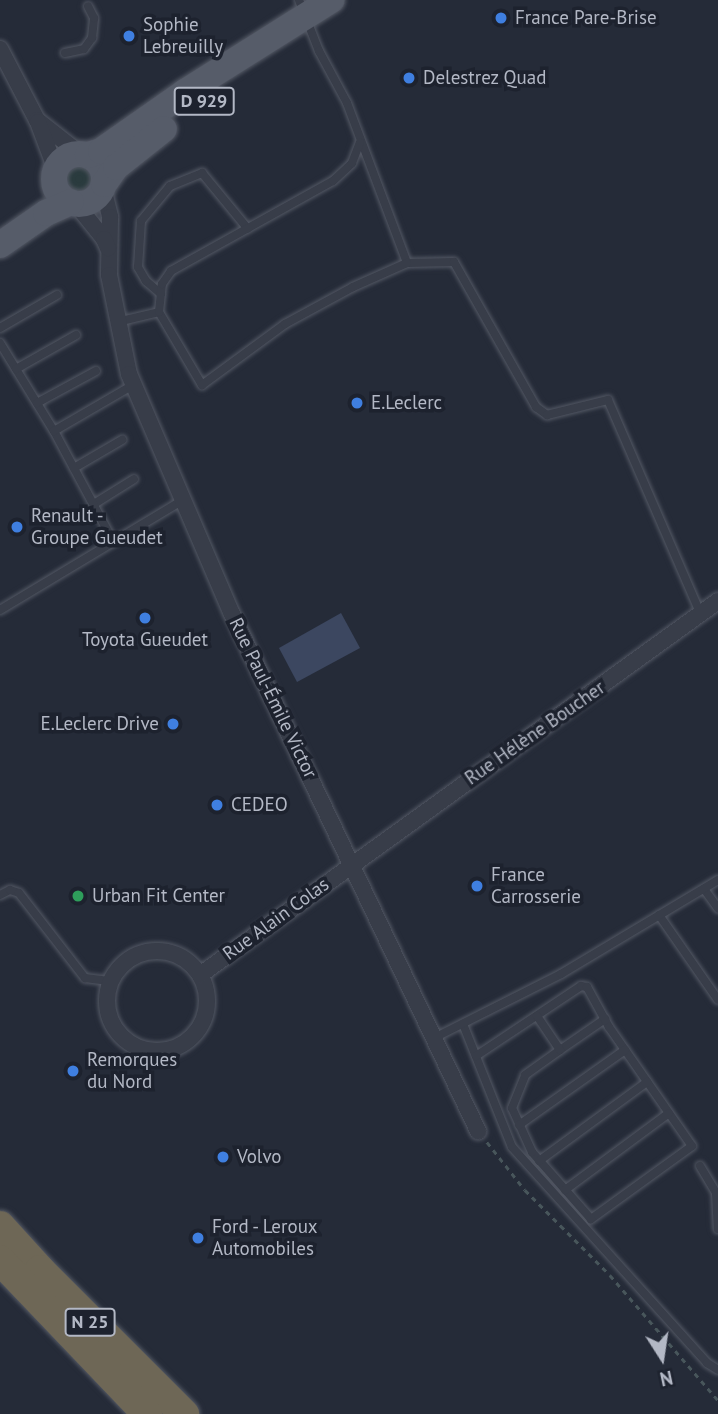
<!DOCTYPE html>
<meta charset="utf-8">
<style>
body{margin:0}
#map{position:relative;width:718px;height:1414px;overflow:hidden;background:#252b38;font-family:"PT Sans",sans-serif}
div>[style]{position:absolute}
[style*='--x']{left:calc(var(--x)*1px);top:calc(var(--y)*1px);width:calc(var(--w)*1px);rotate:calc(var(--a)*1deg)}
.green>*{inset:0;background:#2a3b3e}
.round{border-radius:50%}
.water>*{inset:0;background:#3c4760}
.path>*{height:2.5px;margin-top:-1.25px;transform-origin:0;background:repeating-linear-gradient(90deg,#48565b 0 5px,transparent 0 10px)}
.roads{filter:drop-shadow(0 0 2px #535864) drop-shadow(0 0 2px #535864)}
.lane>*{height:8px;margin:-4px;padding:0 4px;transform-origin:4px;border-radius:4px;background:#383d49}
.street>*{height:16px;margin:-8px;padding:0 8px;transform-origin:8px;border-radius:8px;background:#383d49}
.street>.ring{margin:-8px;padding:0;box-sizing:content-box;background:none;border:16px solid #383d49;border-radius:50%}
.primary>*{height:26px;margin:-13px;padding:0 13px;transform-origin:13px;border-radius:13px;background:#565c69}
.primary>.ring{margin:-13px;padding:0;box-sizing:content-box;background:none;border:26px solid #565c69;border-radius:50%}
.highway>*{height:30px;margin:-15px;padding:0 15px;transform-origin:15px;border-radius:15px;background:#6e6756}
.dots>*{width:19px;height:19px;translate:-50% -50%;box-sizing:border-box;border:4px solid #1d222e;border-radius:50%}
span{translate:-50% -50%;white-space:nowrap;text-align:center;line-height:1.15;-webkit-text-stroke:7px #1d222e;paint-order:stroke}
.shield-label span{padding:2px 5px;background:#1d222e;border:2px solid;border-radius:5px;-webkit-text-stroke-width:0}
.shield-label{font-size:18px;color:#b3b8c5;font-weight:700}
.poi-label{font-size:19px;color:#b3b8c5}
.left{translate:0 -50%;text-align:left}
.right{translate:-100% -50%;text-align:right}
.street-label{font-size:19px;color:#b3b8c5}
.north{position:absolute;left:627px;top:1323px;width:70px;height:70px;-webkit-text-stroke:5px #1d222e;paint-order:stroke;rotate:168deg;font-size:19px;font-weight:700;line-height:28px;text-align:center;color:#b3b8c5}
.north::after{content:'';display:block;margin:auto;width:24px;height:32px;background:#b3b8c5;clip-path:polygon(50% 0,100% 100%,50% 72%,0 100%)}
</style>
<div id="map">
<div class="green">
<div class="round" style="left:66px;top:167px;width:26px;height:26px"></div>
</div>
<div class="water">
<div style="clip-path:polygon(341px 613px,360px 648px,297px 682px,279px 648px)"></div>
</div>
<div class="path">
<div style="--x:487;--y:1142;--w:61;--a:51.6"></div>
<div style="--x:525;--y:1190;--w:120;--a:45"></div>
<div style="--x:610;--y:1275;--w:165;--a:49.2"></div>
</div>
<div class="roads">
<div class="lane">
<div style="--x:299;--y:0;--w:55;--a:68.6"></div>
<div style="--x:319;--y:51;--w:59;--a:61.7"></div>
<div style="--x:347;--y:103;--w:171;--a:69.4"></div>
<div style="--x:407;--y:263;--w:47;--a:-1.2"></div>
<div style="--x:454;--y:262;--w:167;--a:60.5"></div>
<div style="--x:536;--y:407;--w:14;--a:36"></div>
<div style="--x:547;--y:415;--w:63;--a:-13.8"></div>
<div style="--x:608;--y:400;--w:234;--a:66.6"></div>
<div style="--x:65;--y:53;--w:19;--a:-12"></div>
<div style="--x:84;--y:49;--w:14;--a:-54"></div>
<div style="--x:92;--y:38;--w:20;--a:-84"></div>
<div style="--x:94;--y:18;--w:13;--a:-117"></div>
<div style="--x:161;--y:294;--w:20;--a:-139"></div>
<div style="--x:146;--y:281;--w:16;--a:-120"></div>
<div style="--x:138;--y:267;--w:46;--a:-86.3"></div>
<div style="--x:141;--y:221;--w:45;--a:-50.4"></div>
<div style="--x:170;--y:186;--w:35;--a:-22"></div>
<div style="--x:202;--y:173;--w:72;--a:50.6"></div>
<div style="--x:159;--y:312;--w:85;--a:59.5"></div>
<div style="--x:202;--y:385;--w:103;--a:-36.3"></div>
<div style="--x:285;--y:324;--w:77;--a:-28.6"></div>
<div style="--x:353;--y:287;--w:59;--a:-24"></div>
<div style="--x:117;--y:322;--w:43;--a:-13.4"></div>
<div style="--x:159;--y:312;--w:28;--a:-84"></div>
<div style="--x:162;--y:284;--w:16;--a:-55"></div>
<div style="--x:171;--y:271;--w:185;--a:-29.1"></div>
<div style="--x:333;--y:181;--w:26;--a:-43"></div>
<div style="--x:352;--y:163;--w:22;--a:-69"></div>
<div style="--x:0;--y:328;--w:66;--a:-30.1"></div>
<div style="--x:0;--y:343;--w:103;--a:58.5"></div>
<div style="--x:16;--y:369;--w:69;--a:-29.5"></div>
<div style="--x:37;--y:403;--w:67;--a:-28.5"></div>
<div style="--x:74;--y:468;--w:56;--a:-30.3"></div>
<div style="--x:94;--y:504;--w:47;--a:-32"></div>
<div style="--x:113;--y:541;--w:125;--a:-118.2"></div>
<div style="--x:54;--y:431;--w:91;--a:-30.2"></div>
<div style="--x:0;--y:610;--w:214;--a:-31"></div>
<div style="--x:704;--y:889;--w:24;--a:54"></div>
<div style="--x:0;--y:895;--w:11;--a:-27"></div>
<div style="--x:10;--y:890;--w:9;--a:18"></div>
<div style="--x:19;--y:893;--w:108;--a:52.2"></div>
<div style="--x:85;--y:978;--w:26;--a:7"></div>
<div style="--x:659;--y:915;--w:103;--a:55.2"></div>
<div style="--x:463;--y:1024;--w:132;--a:68.3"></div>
<div style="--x:512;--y:1147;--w:291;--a:47.9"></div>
<div style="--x:707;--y:1363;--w:13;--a:32"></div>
<div style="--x:434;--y:1038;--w:142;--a:-26.7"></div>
<div style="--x:561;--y:974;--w:183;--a:-30.9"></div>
<div style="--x:560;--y:1050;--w:55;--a:-34.6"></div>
<div style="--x:476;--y:1056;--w:126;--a:-33.7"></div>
<div style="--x:581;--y:986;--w:6;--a:9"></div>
<div style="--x:587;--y:987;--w:46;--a:61.2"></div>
<div style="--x:609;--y:1027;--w:145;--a:55.1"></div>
<div style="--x:692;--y:1146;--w:125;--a:144.1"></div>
<div style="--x:591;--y:1219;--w:89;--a:-131.4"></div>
<div style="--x:532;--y:1152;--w:48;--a:-114.4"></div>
<div style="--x:512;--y:1108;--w:35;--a:-68"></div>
<div style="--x:525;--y:1075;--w:43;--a:-35.5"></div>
<div style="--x:560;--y:1050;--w:41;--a:-124.1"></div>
<div style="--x:519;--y:1125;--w:130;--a:-35.3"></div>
<div style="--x:539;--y:1161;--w:134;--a:-36.2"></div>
<div style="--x:700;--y:1166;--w:31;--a:59"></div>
<div style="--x:716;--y:1193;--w:36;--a:87"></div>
<div style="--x:565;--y:1190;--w:129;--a:-36.5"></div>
</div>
<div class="street">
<div style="--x:0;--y:49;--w:80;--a:62.5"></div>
<div style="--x:37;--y:120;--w:55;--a:38.3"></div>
<div style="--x:38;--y:122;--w:51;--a:69.4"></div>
<div style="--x:103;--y:188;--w:30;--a:76"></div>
<div style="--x:110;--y:217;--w:58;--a:91"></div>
<div style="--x:109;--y:275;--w:101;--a:78.6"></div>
<div style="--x:129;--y:374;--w:261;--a:66.8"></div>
<div style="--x:232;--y:614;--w:573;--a:64.55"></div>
<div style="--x:76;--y:204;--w:45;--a:51.3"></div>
<div style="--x:104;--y:239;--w:10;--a:66"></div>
<div class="ring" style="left:107px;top:951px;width:84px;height:84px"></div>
<div style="--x:200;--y:975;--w:639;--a:-35.83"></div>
</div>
<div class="primary">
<div class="ring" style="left:54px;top:154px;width:24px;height:24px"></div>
<div style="--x:88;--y:155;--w:14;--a:-17"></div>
<div style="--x:101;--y:151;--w:103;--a:-35.1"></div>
<div style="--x:185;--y:92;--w:173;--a:-32.2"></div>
<div style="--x:104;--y:184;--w:21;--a:-55"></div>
<div style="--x:116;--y:167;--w:61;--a:-38.4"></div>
<div style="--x:0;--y:245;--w:56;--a:-34.8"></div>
<div style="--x:46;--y:213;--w:27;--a:-24"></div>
</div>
<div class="highway">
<div style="--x:0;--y:1226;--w:59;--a:47.7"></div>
<div style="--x:40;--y:1270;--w:204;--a:45"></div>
<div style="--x:0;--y:1260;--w:213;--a:46.3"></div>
</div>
</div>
<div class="dots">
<div style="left:501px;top:18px;background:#3f7fe0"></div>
<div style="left:129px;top:36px;background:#3f7fe0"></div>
<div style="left:409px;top:78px;background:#3f7fe0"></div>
<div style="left:357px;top:403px;background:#3f7fe0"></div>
<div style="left:17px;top:527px;background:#3f7fe0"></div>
<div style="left:145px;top:618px;background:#3f7fe0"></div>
<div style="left:173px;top:724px;background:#3f7fe0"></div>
<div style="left:217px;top:805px;background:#3f7fe0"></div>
<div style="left:477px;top:886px;background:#3f7fe0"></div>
<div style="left:78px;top:896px;background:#2e9e5b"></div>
<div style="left:73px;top:1071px;background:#3f7fe0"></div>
<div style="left:223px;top:1157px;background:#3f7fe0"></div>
<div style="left:198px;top:1238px;background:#3f7fe0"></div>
</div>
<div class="shield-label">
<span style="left:204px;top:101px">D 929</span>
<span style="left:90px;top:1322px">N 25</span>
</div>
<div class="poi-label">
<span class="left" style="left:515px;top:18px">France Pare-Brise</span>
<span class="left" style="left:143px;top:36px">Sophie<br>Lebreuilly</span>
<span class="left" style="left:423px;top:78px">Delestrez Quad</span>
<span class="left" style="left:371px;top:403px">E.Leclerc</span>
<span class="left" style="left:31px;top:527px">Renault -<br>Groupe Gueudet</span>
<span style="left:145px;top:640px">Toyota Gueudet</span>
<span class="right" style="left:159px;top:724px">E.Leclerc Drive</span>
<span class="left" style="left:231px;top:805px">CEDEO</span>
<span class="left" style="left:491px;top:886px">France<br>Carrosserie</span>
<span class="left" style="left:92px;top:896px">Urban Fit Center</span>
<span class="left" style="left:87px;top:1071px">Remorques<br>du Nord</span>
<span class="left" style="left:237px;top:1157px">Volvo</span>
<span class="left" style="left:212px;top:1238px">Ford - Leroux<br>Automobiles</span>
</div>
<div class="street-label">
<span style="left:273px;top:698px;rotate:64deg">Rue Paul-Émile Victor</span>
<span style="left:535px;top:733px;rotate:-35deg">Rue Hélène Boucher</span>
<span style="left:276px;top:919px;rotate:-36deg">Rue Alain Colas</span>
</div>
<div class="north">N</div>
</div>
